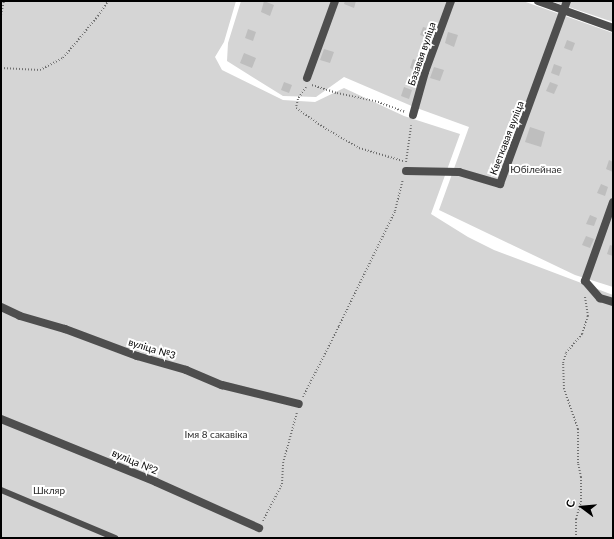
<!DOCTYPE html>
<meta charset="utf-8">
<style>
body{margin:0}
#map{position:relative;width:614px;height:539px;overflow:hidden;background:#fff;font-family:Lato,sans-serif}
div>[style]{position:absolute}
[style*='--x']{left:calc(var(--x)*1px);top:calc(var(--y)*1px);width:calc(var(--w)*1px);rotate:calc(var(--a)*1deg)}
.green>*{inset:0;background:#d5d5d5}
.building>*{inset:0;background:#bebebe}
.path>*{height:2px;margin-top:-1px;transform-origin:0;background:repeating-linear-gradient(90deg,#707070 0 1px,transparent 0 3px)}
.service>*{height:6px;margin:-3px;padding:0 3px;transform-origin:3px;border-radius:3px;background:#4e4e4e}
.minor>*{height:8px;margin:-4px;padding:0 4px;transform-origin:4px;border-radius:4px;background:#4e4e4e}
span{translate:-50% -50%;white-space:nowrap;text-align:center;line-height:1.15;-webkit-text-stroke:4px #fff;paint-order:stroke}
.street-label{font-size:10px;color:#000}
.park-label{font-size:10px;color:#2c2c2c}
.frame{position:absolute;inset:0;border:2px solid #000;pointer-events:none}
.north{position:absolute;left:562px;top:487px;width:40px;height:40px;-webkit-text-stroke:3px #fff;paint-order:stroke;rotate:286deg;font-size:11px;font-weight:700;line-height:16px;text-align:center;color:#000}
.north::after{content:'';display:block;margin:auto;width:14px;height:18px;background:#000;clip-path:polygon(50% 0,100% 100%,50% 72%,0 100%)}
</style>
<div id="map">
<div class="green">
<div style="clip-path:polygon(1px 1px,236px 1px,224px 42px,215px 57px,222px 70px,283px 100px,315px 102px,344px 88px,404px 116px,460px 134px,431px 214px,468px 237px,494px 250px,613px 295px,613px 538px,1px 538px)"></div>
<div style="clip-path:polygon(241px 1px,523px 1px,613px 33px,613px 287px,575px 275px,439px 210px,469px 127px,414px 107px,344px 77px,316px 97px,283px 96px,227px 61px,228px 43px)"></div>
<div style="clip-path:polygon(551px 1px,613px 1px,613px 22px)"></div>
</div>
<div class="building">
<div style="clip-path:polygon(264px 1px,274px 5px,270px 16px,261px 12px)"></div>
<div style="clip-path:polygon(345px 1px,356px 1px,354px 8px,344px 4px)"></div>
<div style="clip-path:polygon(423px 27px,431px 29px,428px 38px,420px 35px)"></div>
<div style="clip-path:polygon(248px 29px,256px 32px,253px 41px,245px 38px)"></div>
<div style="clip-path:polygon(448px 32px,458px 35px,454px 47px,445px 43px)"></div>
<div style="clip-path:polygon(567px 40px,575px 43px,572px 51px,564px 48px)"></div>
<div style="clip-path:polygon(324px 49px,334px 52px,330px 63px,320px 60px)"></div>
<div style="clip-path:polygon(244px 53px,256px 58px,252px 68px,240px 63px)"></div>
<div style="clip-path:polygon(413px 59px,421px 62px,417px 71px,410px 68px)"></div>
<div style="clip-path:polygon(554px 64px,562px 67px,559px 76px,551px 73px)"></div>
<div style="clip-path:polygon(434px 67px,444px 70px,440px 81px,430px 78px)"></div>
<div style="clip-path:polygon(284px 82px,292px 85px,289px 93px,281px 90px)"></div>
<div style="clip-path:polygon(550px 82px,558px 85px,554px 94px,546px 91px)"></div>
<div style="clip-path:polygon(404px 87px,412px 90px,409px 99px,401px 96px)"></div>
<div style="clip-path:polygon(530px 127px,545px 132px,541px 147px,525px 142px)"></div>
<div style="clip-path:polygon(609px 160px,613px 162px,613px 172px,606px 169px)"></div>
<div style="clip-path:polygon(601px 184px,608px 187px,605px 196px,597px 193px)"></div>
<div style="clip-path:polygon(590px 215px,597px 218px,594px 226px,586px 224px)"></div>
<div style="clip-path:polygon(586px 236px,594px 239px,590px 248px,582px 245px)"></div>
<div style="clip-path:polygon(610px 245px,613px 246px,613px 256px,607px 254px)"></div>
</div>
<div class="path">
<div style="--x:1;--y:15;--w:14;--a:-78"></div>
<div style="--x:1;--y:68;--w:39;--a:3"></div>
<div style="--x:40;--y:70;--w:26;--a:-28"></div>
<div style="--x:63;--y:58;--w:55;--a:-50.2"></div>
<div style="--x:98;--y:16;--w:18;--a:-56"></div>
<div style="--x:312;--y:85;--w:26;--a:18"></div>
<div style="--x:337;--y:93;--w:39;--a:12"></div>
<div style="--x:375;--y:101;--w:32;--a:20"></div>
<div style="--x:306;--y:87;--w:14;--a:124"></div>
<div style="--x:298;--y:99;--w:9;--a:103"></div>
<div style="--x:296;--y:108;--w:39;--a:35"></div>
<div style="--x:328;--y:130;--w:36;--a:30"></div>
<div style="--x:359;--y:148;--w:46;--a:16.5"></div>
<div style="--x:406;--y:162;--w:37;--a:-82"></div>
<div style="--x:303;--y:397;--w:80;--a:-63.1"></div>
<div style="--x:339;--y:326;--w:128;--a:-64"></div>
<div style="--x:395;--y:211;--w:32;--a:-76"></div>
<div style="--x:263;--y:521;--w:42;--a:-62.8"></div>
<div style="--x:282;--y:484;--w:21;--a:-87"></div>
<div style="--x:283;--y:463;--w:53;--a:-74.6"></div>
<div style="--x:576;--y:538;--w:19;--a:-90"></div>
<div style="--x:576;--y:519;--w:18;--a:-74"></div>
<div style="--x:581;--y:502;--w:25;--a:-90"></div>
<div style="--x:581;--y:477;--w:14;--a:-102"></div>
<div style="--x:578;--y:463;--w:34;--a:-90"></div>
<div style="--x:578;--y:429;--w:42;--a:-109.3"></div>
<div style="--x:564;--y:389;--w:26;--a:-92"></div>
<div style="--x:563;--y:363;--w:10;--a:-73"></div>
<div style="--x:566;--y:353;--w:25;--a:-50"></div>
<div style="--x:582;--y:334;--w:19;--a:-72"></div>
<div style="--x:588;--y:316;--w:20;--a:-99"></div>
</div>
<div class="service">
<div style="--x:1;--y:490;--w:124;--a:22.8"></div>
</div>
<div class="minor">
<div style="--x:538;--y:1;--w:80;--a:19.8"></div>
<div style="--x:307;--y:78;--w:82;--a:-70"></div>
<div style="--x:413;--y:115;--w:45;--a:-74.4"></div>
<div style="--x:425;--y:72;--w:76;--a:-69.9"></div>
<div style="--x:406;--y:171;--w:53;--a:1.1"></div>
<div style="--x:459;--y:172;--w:43;--a:16.3"></div>
<div style="--x:500;--y:184;--w:195;--a:-69.9"></div>
<div style="--x:613;--y:202;--w:84;--a:109.5"></div>
<div style="--x:585;--y:281;--w:23;--a:49"></div>
<div style="--x:600;--y:298;--w:14;--a:17"></div>
<div style="--x:1;--y:307;--w:21;--a:25"></div>
<div style="--x:20;--y:316;--w:47;--a:16.1"></div>
<div style="--x:65;--y:329;--w:77;--a:20.6"></div>
<div style="--x:137;--y:356;--w:51;--a:15.9"></div>
<div style="--x:186;--y:370;--w:39;--a:23"></div>
<div style="--x:222;--y:385;--w:79;--a:13.9"></div>
<div style="--x:1;--y:419;--w:167;--a:22.1"></div>
<div style="--x:156;--y:482;--w:113;--a:24.1"></div>
</div>
<div class="street-label">
<span style="left:422px;top:54px;rotate:-71deg">Бэзавая вуліца</span>
<span style="left:507px;top:138px;rotate:-69deg">Кветкавая вуліца</span>
<span style="left:152px;top:349px;rotate:17deg">вуліца №3</span>
<span style="left:135px;top:462px;rotate:23deg">вуліца №2</span>
</div>
<div class="park-label">
<span style="left:536px;top:170px">Юбілейнае</span>
<span style="left:216px;top:435px">Імя 8 сакавіка</span>
<span style="left:49px;top:491px">Шкляр</span>
</div>
<div class="frame"></div>
<div class="north">С</div>
</div>
